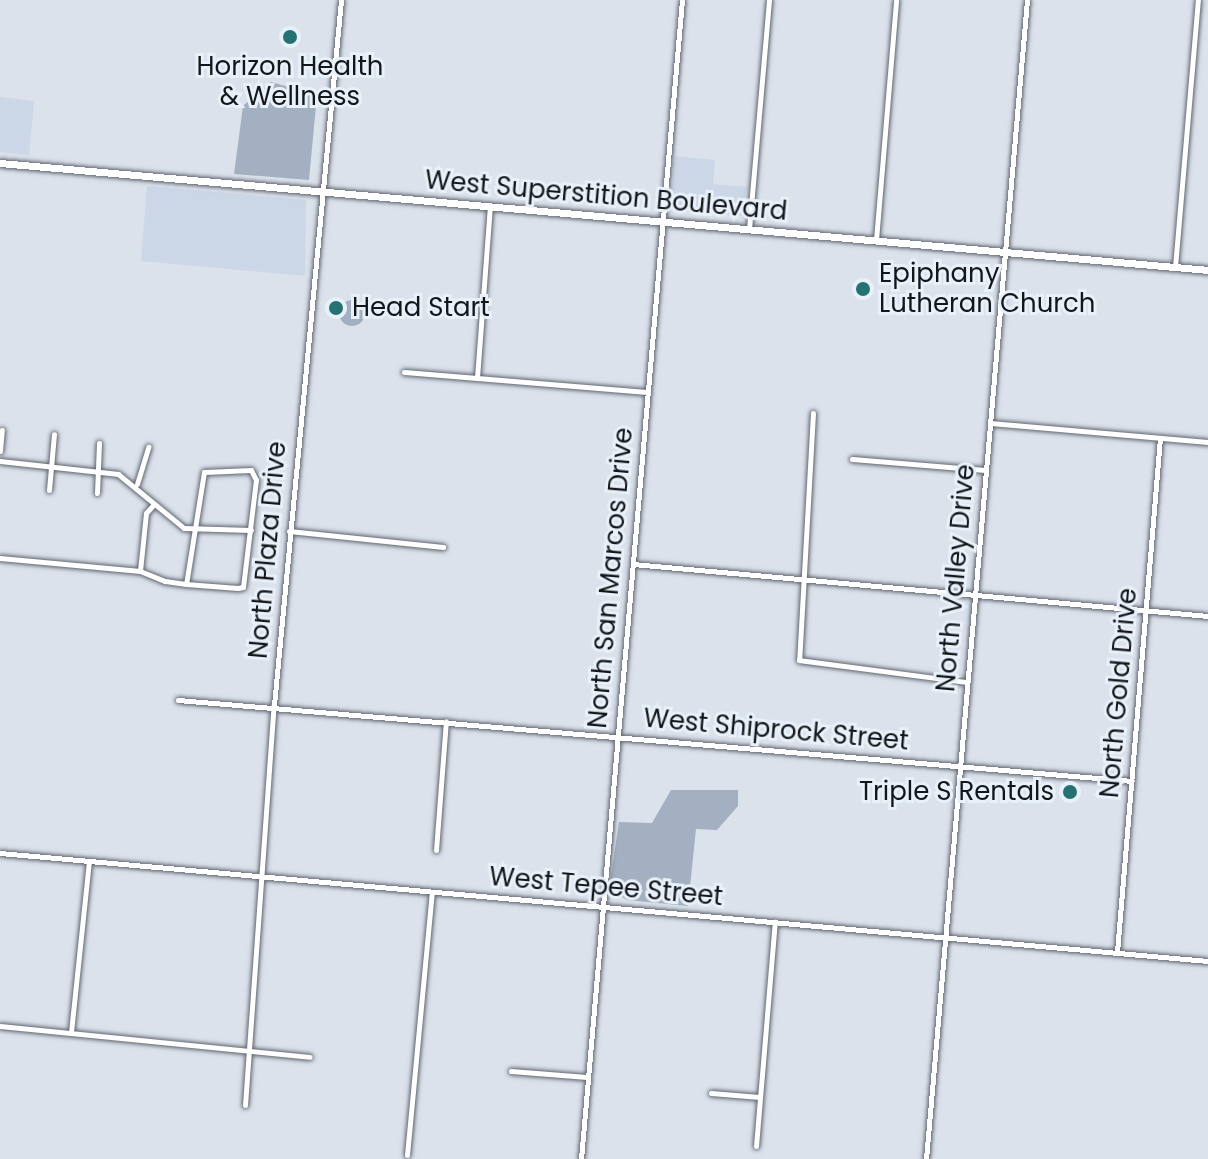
<!DOCTYPE html>
<style>
body{margin:0}
#map{position:relative;width:1208px;height:1159px;overflow:hidden;background:#dbe2ec;font-family:Poppins,sans-serif}
div>[style]{position:absolute}
[style*='--x']{left:calc(var(--x)*1px);top:calc(var(--y)*1px);width:calc(var(--w)*1px);rotate:calc(var(--a)*1deg)}
.built>*{inset:0;background:#cbd6e7}
.green>*{inset:0;background:#a3b0c2}
.round{border-radius:50%}
.roads{filter:drop-shadow(0 0 2px #60666f) drop-shadow(0 0 2px #60666f)}
.street>*{height:5px;margin:-2.5px;padding:0 2.5px;transform-origin:2.5px;border-radius:2.5px;background:#fff}
.secondary>*{height:7px;margin:-3.5px;padding:0 3.5px;transform-origin:3.5px;border-radius:3.5px;background:#fff}
.dots>*{width:22px;height:22px;translate:-50% -50%;box-sizing:border-box;border:4px solid #e8f0fa;border-radius:50%}
span{translate:-50% -50%;white-space:nowrap;text-align:center;line-height:1.15;-webkit-text-stroke:6px #e8f0fa;paint-order:stroke}
.poi-label{font-size:26px;color:#14171a}
.left{translate:0 -50%;text-align:left}
.right{translate:-100% -50%;text-align:right}
.street-label{font-size:26px;color:#14171a}
</style>
<div id="map">
<div class="built">
<div style="clip-path:polygon(0 97px,34px 101px,29px 155px,0 152px)"></div>
<div style="clip-path:polygon(674px 156px,715px 160px,713px 184px,747px 187px,742px 216px,671px 210px)"></div>
<div style="clip-path:polygon(147px 186px,306px 200px,305px 276px,141px 261px)"></div>
</div>
<div class="green">
<div style="clip-path:polygon(271px 82px,317px 95px,309px 180px,234px 174px,243px 106px)"></div>
<div class="round" style="left:339px;top:300px;width:26px;height:26px"></div>
<div style="clip-path:polygon(671px 790px,738px 790px,738px 806px,717px 830px,696px 829px,688px 906px,627px 900px,609px 889px,619px 822px,652px 823px)"></div>
</div>
<div class="roads">
<div class="street">
<div style="--x:749;--y:229;--w:230;--a:-85"></div>
<div style="--x:876;--y:240;--w:241;--a:-85.2"></div>
<div style="--x:1175;--y:267;--w:268;--a:-85.1"></div>
<div style="--x:404;--y:372;--w:244;--a:4.7"></div>
<div style="--x:477;--y:378;--w:172;--a:-85.7"></div>
<div style="--x:813;--y:413;--w:247;--a:93.2"></div>
<div style="--x:799;--y:660;--w:169;--a:7.5"></div>
<div style="--x:990;--y:423;--w:219;--a:5"></div>
<div style="--x:0;--y:451;--w:21;--a:-85"></div>
<div style="--x:852;--y:459;--w:134;--a:4.7"></div>
<div style="--x:0;--y:461;--w:119;--a:6.3"></div>
<div style="--x:118;--y:474;--w:85;--a:39.3"></div>
<div style="--x:184;--y:528;--w:67;--a:1.7"></div>
<div style="--x:137;--y:484;--w:39;--a:-73"></div>
<div style="--x:49;--y:490;--w:56;--a:-84.9"></div>
<div style="--x:97;--y:493;--w:50;--a:-87.7"></div>
<div style="--x:289;--y:531;--w:155;--a:5.9"></div>
<div style="--x:0;--y:558;--w:141;--a:5.3"></div>
<div style="--x:140;--y:571;--w:27;--a:22"></div>
<div style="--x:165;--y:581;--w:21;--a:8"></div>
<div style="--x:186;--y:584;--w:52;--a:4.4"></div>
<div style="--x:238;--y:588;--w:5;--a:-11"></div>
<div style="--x:243;--y:587;--w:108;--a:-83.1"></div>
<div style="--x:256;--y:480;--w:11;--a:-117"></div>
<div style="--x:251;--y:470;--w:47;--a:177.6"></div>
<div style="--x:204;--y:472;--w:113;--a:99.1"></div>
<div style="--x:633;--y:564;--w:577;--a:5.17"></div>
<div style="--x:140;--y:571;--w:58;--a:-84.1"></div>
<div style="--x:146;--y:513;--w:12;--a:-48"></div>
<div style="--x:178;--y:700;--w:957;--a:4.85"></div>
<div style="--x:436;--y:850;--w:129;--a:-85.6"></div>
<div style="--x:0;--y:853;--w:1213;--a:5.11"></div>
<div style="--x:1117;--y:952;--w:516;--a:-85.22"></div>
<div style="--x:0;--y:1026;--w:311;--a:5.7"></div>
<div style="--x:71;--y:1032;--w:172;--a:-84"></div>
<div style="--x:511;--y:1071;--w:76;--a:4.5"></div>
<div style="--x:711;--y:1093;--w:49;--a:4.7"></div>
<div style="--x:245;--y:1105;--w:401;--a:-85.9"></div>
<div style="--x:274;--y:705;--w:708;--a:-84.57"></div>
<div style="--x:756;--y:1146;--w:225;--a:-85.2"></div>
<div style="--x:407;--y:1155;--w:264;--a:-84.6"></div>
<div style="--x:581;--y:1159;--w:1163;--a:-85.02"></div>
<div style="--x:926;--y:1159;--w:1163;--a:-85.02"></div>
</div>
<div class="secondary">
<div style="--x:0;--y:163;--w:1213;--a:5.06"></div>
</div>
</div>
<div class="dots">
<div style="left:290px;top:37px;background:#267171"></div>
<div style="left:863px;top:289px;background:#267171"></div>
<div style="left:336px;top:308px;background:#267171"></div>
<div style="left:1070px;top:792px;background:#267171"></div>
</div>
<div class="poi-label">
<span style="left:290px;top:82px">Horizon Health<br>&amp; Wellness</span>
<span class="left" style="left:879px;top:289px">Epiphany<br>Lutheran Church</span>
<span class="left" style="left:352px;top:308px">Head Start</span>
<span class="right" style="left:1054px;top:792px">Triple S Rentals</span>
</div>
<div class="street-label">
<span style="left:606px;top:196px;rotate:5deg">West Superstition Boulevard</span>
<span style="left:268px;top:550px;rotate:-85deg">North Plaza Drive</span>
<span style="left:611px;top:578px;rotate:-85deg">North San Marcos Drive</span>
<span style="left:956px;top:578px;rotate:-85deg">North Valley Drive</span>
<span style="left:1119px;top:693px;rotate:-85deg">North Gold Drive</span>
<span style="left:776px;top:730px;rotate:5deg">West Shiprock Street</span>
<span style="left:606px;top:887px;rotate:5deg">West Tepee Street</span>
</div>
</div>
